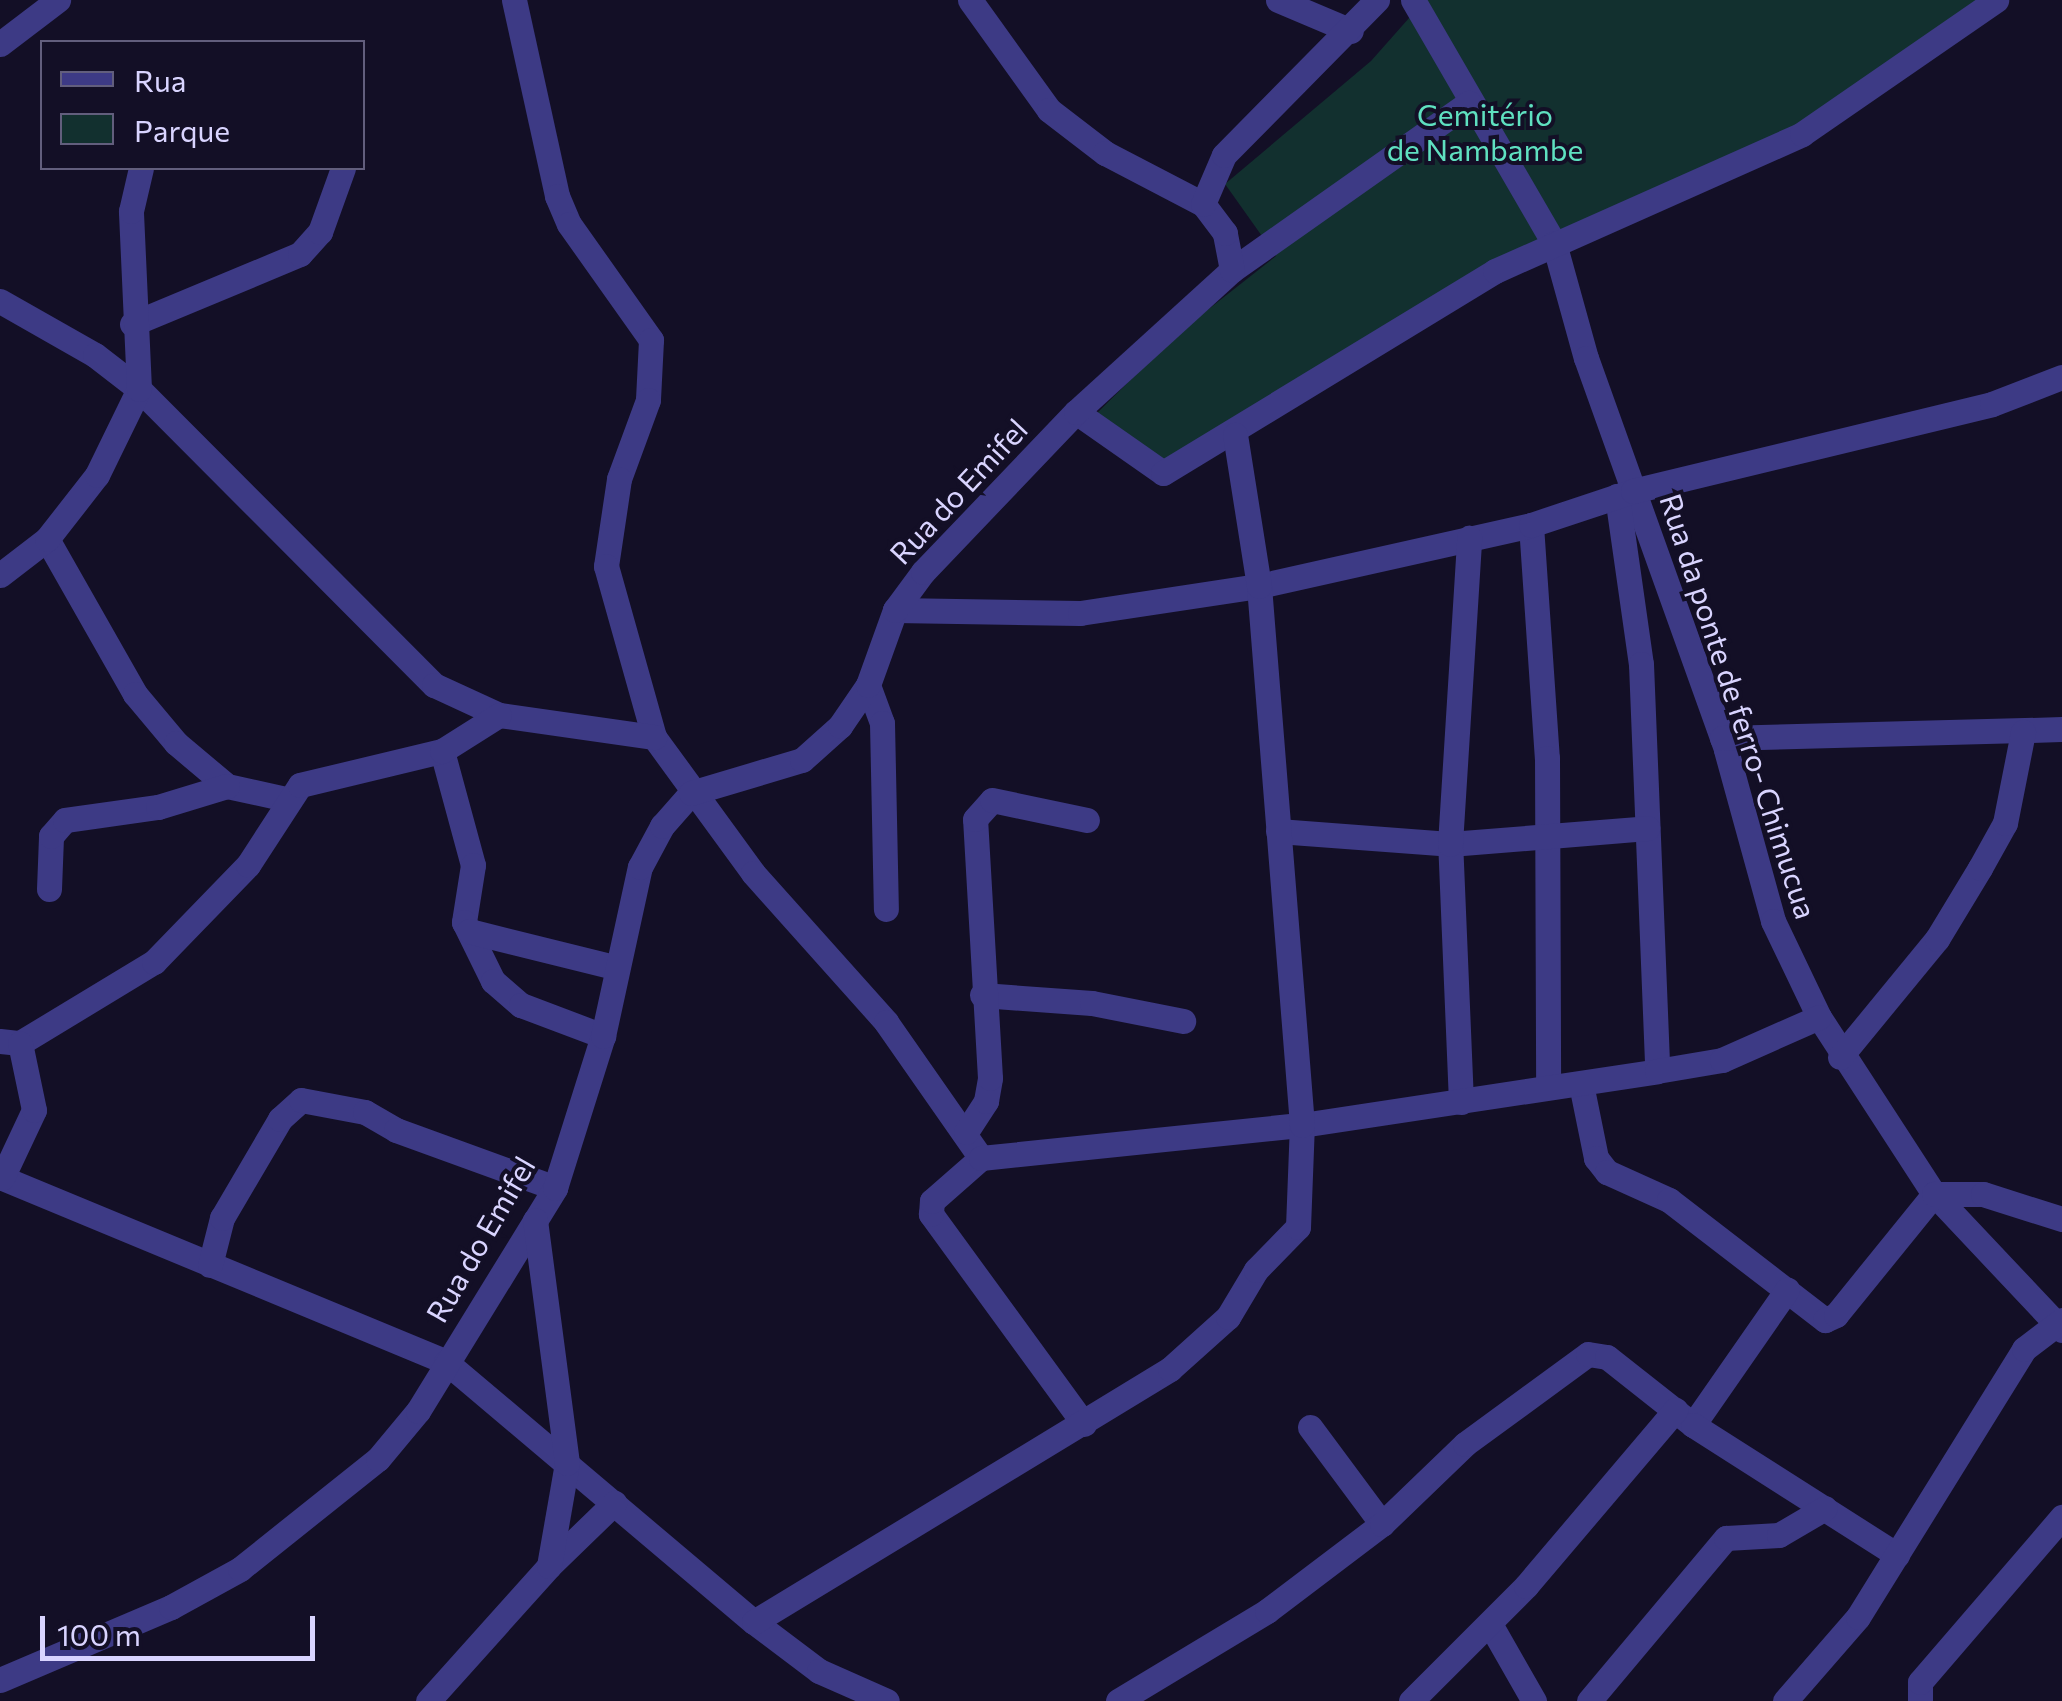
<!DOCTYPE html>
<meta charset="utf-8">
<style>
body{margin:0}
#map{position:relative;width:2062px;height:1701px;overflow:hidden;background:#130f26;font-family:Commissioner,sans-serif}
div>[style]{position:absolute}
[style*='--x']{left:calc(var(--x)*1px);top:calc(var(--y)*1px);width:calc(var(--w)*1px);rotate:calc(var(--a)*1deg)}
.green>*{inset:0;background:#12302f}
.minor>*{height:25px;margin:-12.5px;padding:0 12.5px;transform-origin:12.5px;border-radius:12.5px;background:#3d3a85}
span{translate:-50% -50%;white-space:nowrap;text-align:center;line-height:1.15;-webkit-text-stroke:8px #130f26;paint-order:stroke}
.park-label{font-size:30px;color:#5fe0c0}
.street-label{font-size:30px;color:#d9d4ff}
.legend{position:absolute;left:40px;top:40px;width:325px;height:130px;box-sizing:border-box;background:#130f26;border:2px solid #625e7d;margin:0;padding:12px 18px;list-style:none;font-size:30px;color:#d9d4ff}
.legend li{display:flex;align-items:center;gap:20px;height:50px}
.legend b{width:50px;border:2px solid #625e7d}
.scale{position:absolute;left:40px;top:1616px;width:275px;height:45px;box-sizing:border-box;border:5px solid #d9d4ff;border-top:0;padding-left:12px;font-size:30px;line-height:35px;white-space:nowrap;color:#d9d4ff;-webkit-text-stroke:8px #130f26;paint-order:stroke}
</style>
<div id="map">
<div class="green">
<div style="clip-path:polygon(1425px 0,1996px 0,1857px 99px,1554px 243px,1163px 473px,1090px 420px,1177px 334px,1276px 256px,1225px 184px,1371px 61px)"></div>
</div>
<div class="minor">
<div style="--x:514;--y:0;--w:201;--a:77.6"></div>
<div style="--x:557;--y:196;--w:30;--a:67"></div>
<div style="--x:569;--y:224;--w:142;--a:54.7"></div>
<div style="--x:651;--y:340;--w:60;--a:92.9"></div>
<div style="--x:648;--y:400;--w:84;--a:110.2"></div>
<div style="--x:619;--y:479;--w:88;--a:98.5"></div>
<div style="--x:606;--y:566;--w:178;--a:74.3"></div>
<div style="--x:654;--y:737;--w:168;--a:53.9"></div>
<div style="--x:753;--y:873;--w:200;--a:48.2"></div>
<div style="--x:886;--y:1022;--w:166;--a:55.1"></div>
<div style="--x:970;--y:0;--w:135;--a:54.3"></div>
<div style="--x:1049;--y:110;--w:71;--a:37.5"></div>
<div style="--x:1105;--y:153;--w:110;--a:27.5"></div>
<div style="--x:1278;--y:0;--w:79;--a:23"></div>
<div style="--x:1413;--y:0;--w:281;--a:59.9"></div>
<div style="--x:1554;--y:243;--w:119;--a:74.5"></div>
<div style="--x:1586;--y:358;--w:416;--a:70.3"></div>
<div style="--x:1726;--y:750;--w:177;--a:74.6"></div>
<div style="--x:1773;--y:921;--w:106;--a:64.4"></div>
<div style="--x:1819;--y:1017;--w:211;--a:57"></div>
<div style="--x:1934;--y:1194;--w:187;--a:46.7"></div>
<div style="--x:0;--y:44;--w:73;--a:-37.2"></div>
<div style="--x:1232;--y:270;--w:290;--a:-35.2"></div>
<div style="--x:0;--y:301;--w:109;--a:29.6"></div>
<div style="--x:95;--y:355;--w:56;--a:37.7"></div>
<div style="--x:139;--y:389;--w:418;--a:45.1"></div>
<div style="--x:434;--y:685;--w:72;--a:24.8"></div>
<div style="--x:499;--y:715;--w:157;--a:8.1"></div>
<div style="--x:132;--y:324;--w:182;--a:-22.6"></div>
<div style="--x:300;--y:254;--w:30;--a:-48"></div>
<div style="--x:320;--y:232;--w:68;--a:-70.2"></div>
<div style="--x:1076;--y:412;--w:106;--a:35"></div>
<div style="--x:1163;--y:473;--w:389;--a:-31.3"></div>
<div style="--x:1495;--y:271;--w:336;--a:-24"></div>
<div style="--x:1802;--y:134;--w:236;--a:-34.6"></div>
<div style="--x:1617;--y:496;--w:170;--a:81.9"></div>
<div style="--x:1641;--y:664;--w:407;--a:87.7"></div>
<div style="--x:1531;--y:525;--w:234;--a:86.1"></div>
<div style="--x:1547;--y:758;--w:329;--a:89.8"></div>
<div style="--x:47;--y:539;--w:178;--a:60.4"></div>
<div style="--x:135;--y:694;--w:64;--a:50.1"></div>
<div style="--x:176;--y:743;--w:67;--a:40.1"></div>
<div style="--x:227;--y:786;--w:60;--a:12.4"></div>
<div style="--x:0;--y:575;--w:59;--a:-37.5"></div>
<div style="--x:47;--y:539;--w:81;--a:-52"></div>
<div style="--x:97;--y:475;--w:96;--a:-64"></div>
<div style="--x:139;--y:389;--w:178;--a:-92.6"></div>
<div style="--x:131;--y:211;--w:44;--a:-76.9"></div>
<div style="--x:895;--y:610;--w:185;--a:0.9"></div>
<div style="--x:1080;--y:613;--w:181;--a:-8.6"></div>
<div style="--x:1259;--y:586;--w:279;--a:-12.6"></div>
<div style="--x:1531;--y:525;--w:108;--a:-18.4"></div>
<div style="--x:1633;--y:491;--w:369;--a:-13.6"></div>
<div style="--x:1992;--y:404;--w:75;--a:-21.1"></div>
<div style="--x:868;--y:685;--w:40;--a:69.8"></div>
<div style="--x:882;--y:723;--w:186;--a:88.8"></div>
<div style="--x:1722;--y:738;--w:340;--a:-1.5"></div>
<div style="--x:442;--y:751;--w:118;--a:74.8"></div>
<div style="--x:473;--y:865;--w:58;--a:99"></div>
<div style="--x:464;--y:922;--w:66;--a:63.8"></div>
<div style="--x:493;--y:981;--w:37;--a:41"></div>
<div style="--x:521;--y:1005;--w:88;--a:20.7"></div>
<div style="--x:1278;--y:831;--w:172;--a:4.3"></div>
<div style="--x:1450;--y:844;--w:198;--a:-4.6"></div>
<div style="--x:49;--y:889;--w:53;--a:-87.8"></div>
<div style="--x:51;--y:836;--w:21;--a:-49"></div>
<div style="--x:65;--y:820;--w:94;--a:-8"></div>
<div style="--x:158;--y:807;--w:72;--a:-16.9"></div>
<div style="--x:469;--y:931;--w:150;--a:13.9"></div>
<div style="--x:982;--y:995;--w:110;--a:4.2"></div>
<div style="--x:1092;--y:1003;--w:93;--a:11.2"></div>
<div style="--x:0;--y:1041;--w:20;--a:6"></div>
<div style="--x:20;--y:1043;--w:157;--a:-31.2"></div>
<div style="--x:154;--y:962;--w:135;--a:-45.9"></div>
<div style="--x:248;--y:865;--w:95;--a:-57"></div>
<div style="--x:300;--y:785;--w:146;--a:-13.5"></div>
<div style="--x:442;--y:751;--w:67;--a:-32.3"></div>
<div style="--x:1840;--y:1057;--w:153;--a:-50.6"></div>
<div style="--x:1937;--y:939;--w:83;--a:-58.8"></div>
<div style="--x:1980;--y:868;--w:51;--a:-60.9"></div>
<div style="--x:2005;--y:823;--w:93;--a:-78.8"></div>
<div style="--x:1581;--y:1084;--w:76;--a:78.5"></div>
<div style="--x:1596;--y:1158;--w:18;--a:52"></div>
<div style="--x:1607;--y:1172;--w:68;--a:24.3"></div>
<div style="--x:1669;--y:1200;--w:197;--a:37.6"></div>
<div style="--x:1825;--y:1320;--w:12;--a:-24"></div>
<div style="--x:1836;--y:1315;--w:156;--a:-51"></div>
<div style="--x:1934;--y:1194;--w:49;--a:0"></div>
<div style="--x:1983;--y:1194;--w:83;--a:17.6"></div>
<div style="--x:1461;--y:1102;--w:258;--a:-92.4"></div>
<div style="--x:1450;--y:844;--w:307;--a:-86.4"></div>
<div style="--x:966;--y:1132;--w:37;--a:-57"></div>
<div style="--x:986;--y:1101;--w:23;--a:-80"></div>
<div style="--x:990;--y:1078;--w:259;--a:-93.3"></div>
<div style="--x:975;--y:819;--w:25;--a:-48"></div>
<div style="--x:992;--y:800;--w:97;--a:11.9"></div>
<div style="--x:0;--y:1177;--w:483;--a:22.5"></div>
<div style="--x:446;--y:1362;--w:403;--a:40.2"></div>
<div style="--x:754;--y:1622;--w:81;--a:37"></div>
<div style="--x:819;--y:1671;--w:74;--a:23.8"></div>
<div style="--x:2;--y:1178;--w:75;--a:-64.8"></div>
<div style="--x:34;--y:1110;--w:68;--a:-101.8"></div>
<div style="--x:210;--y:1265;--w:49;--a:-75.7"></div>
<div style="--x:222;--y:1218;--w:115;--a:-59.6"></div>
<div style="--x:280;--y:1119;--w:28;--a:-42"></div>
<div style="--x:301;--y:1100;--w:65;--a:10.6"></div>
<div style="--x:365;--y:1112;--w:36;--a:30"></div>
<div style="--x:396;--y:1130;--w:169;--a:20"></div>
<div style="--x:1084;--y:1424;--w:260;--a:-126.1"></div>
<div style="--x:931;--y:1214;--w:13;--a:-86"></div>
<div style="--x:932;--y:1201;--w:65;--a:-41.3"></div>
<div style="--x:981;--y:1158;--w:323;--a:-5.9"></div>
<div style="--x:1302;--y:1125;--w:359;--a:-8.6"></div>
<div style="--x:1657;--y:1071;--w:66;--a:-9.6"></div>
<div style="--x:1722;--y:1060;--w:106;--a:-23.9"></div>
<div style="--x:1693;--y:1425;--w:165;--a:-55.2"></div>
<div style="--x:1310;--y:1427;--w:121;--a:53.4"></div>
<div style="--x:549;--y:1566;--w:91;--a:-44.1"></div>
<div style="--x:754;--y:1622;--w:487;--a:-31.3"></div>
<div style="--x:1170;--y:1369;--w:78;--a:-41.9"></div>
<div style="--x:1228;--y:1317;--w:55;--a:-59.2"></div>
<div style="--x:1256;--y:1270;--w:60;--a:-45.7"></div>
<div style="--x:1298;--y:1227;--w:102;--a:-87.8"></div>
<div style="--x:1302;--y:1125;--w:541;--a:-94.56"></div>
<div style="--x:1259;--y:586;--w:153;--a:-99"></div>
<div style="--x:1490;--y:1624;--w:89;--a:60.3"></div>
<div style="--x:0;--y:1680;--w:186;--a:-23.1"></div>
<div style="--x:171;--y:1607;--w:79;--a:-28.8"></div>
<div style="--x:240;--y:1569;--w:176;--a:-38.6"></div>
<div style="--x:378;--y:1459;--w:62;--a:-50.2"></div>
<div style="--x:418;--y:1411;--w:262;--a:-58.4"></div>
<div style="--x:555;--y:1188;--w:159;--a:-72.5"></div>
<div style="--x:603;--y:1036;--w:173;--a:-77.7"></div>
<div style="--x:640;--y:867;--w:47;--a:-61.8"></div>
<div style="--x:662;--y:826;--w:44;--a:-48.7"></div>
<div style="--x:691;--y:793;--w:116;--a:-16.6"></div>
<div style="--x:802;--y:760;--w:51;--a:-41.8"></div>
<div style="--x:840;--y:726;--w:50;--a:-55.7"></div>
<div style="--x:868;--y:685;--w:80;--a:-70.2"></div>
<div style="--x:895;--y:610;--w:47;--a:-53.6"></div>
<div style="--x:923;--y:572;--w:221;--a:-46.3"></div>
<div style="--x:1076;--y:412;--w:211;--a:-42.3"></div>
<div style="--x:1232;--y:270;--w:38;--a:-101"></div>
<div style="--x:1225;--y:233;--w:36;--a:-127"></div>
<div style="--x:1203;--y:204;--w:53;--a:-66.8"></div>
<div style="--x:1224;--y:155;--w:218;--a:-45.4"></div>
<div style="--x:428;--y:1701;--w:181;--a:-48.1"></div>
<div style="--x:549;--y:1566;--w:105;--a:-80.1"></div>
<div style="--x:567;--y:1463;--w:245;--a:-97.5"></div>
<div style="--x:1118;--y:1701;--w:174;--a:-31.1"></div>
<div style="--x:1267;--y:1611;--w:144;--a:-37.1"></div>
<div style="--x:1382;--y:1524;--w:115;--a:-43.9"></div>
<div style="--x:1465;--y:1444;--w:152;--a:-36.2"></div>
<div style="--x:1588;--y:1354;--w:19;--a:9"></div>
<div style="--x:1607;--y:1357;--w:110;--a:38.3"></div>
<div style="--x:1693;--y:1425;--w:242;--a:32.5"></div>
<div style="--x:1411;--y:1701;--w:163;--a:-45"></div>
<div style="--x:1526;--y:1586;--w:231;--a:-49.7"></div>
<div style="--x:1589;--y:1701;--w:213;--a:-50"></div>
<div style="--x:1726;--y:1538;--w:53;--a:-3.2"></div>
<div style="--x:1779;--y:1535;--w:53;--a:-30.4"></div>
<div style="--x:1785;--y:1701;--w:111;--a:-49"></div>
<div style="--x:1858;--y:1617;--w:315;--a:-58.2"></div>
<div style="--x:2024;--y:1349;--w:48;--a:-37.3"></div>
<div style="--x:1920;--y:1701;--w:19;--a:-90"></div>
<div style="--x:1920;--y:1682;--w:218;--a:-49.3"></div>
</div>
<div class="park-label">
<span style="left:1485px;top:131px">Cemitério<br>de Nambambe</span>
</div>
<div class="street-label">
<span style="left:958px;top:491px;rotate:-47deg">Rua do Emifel</span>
<span style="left:1739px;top:706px;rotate:72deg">Rua da ponte de ferro- Chimucua</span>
<span style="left:480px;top:1239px;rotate:-60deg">Rua do Emifel</span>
</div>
<ul class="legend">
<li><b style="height:12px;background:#3d3a85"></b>Rua</li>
<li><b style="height:28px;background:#12302f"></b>Parque</li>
</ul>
<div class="scale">100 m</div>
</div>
